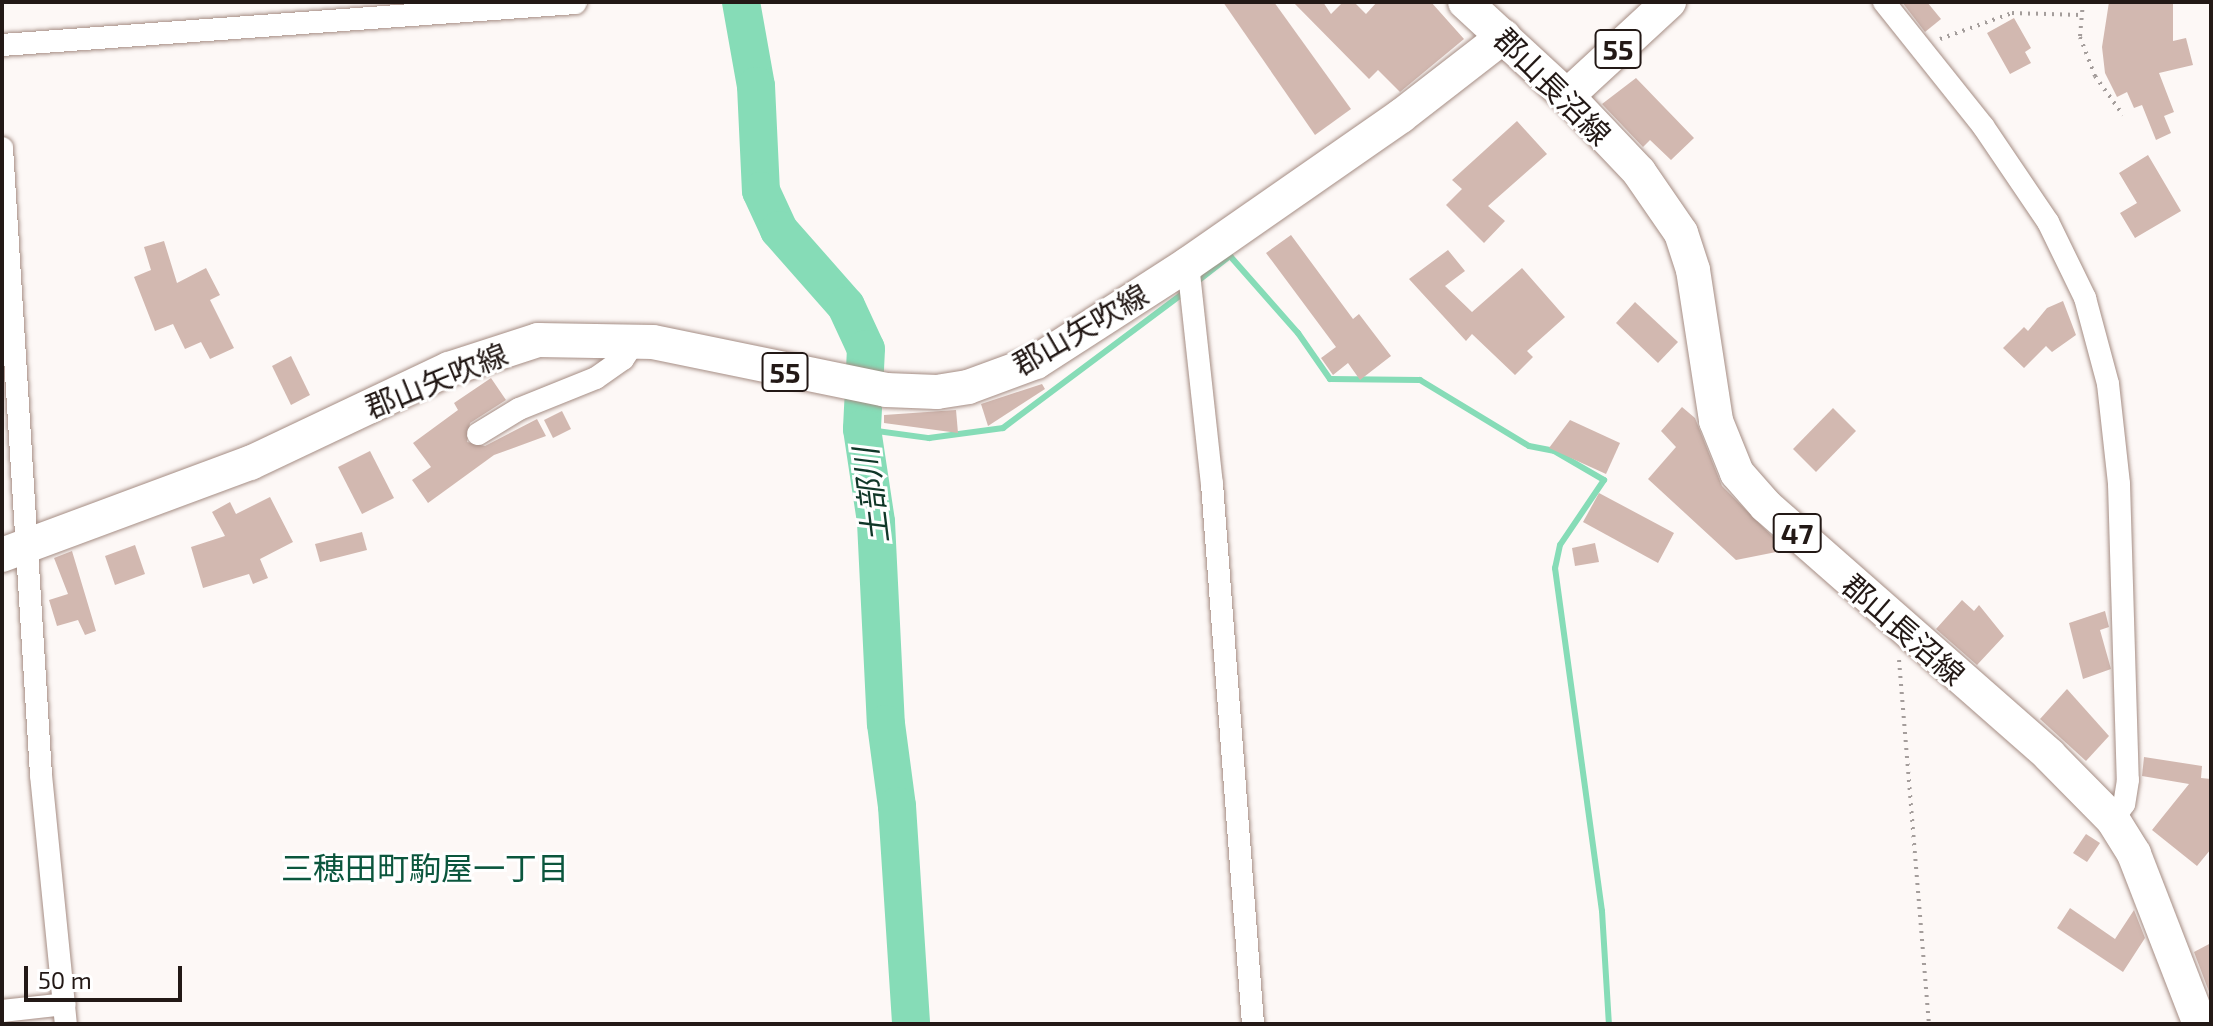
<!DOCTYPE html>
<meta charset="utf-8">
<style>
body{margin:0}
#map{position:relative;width:2213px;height:1026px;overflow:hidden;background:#fdf8f6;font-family:"Exo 2","Noto Sans JP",sans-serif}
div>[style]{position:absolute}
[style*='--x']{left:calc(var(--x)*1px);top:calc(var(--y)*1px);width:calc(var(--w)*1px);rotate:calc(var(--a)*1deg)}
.stream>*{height:6px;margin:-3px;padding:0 3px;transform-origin:3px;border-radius:3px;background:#86dcb7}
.river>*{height:38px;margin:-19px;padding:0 19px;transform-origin:19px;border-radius:19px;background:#86dcb7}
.building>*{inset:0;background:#d2b8b0}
.path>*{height:4px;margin-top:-2px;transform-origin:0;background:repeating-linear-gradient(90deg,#a49d9b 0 2px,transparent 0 8px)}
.roads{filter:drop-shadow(0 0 2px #a58d84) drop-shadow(0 0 2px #a58d84)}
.minor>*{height:22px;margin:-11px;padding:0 11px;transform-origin:11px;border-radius:11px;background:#fff}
.primary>*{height:34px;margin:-17px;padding:0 17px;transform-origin:17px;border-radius:17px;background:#fff}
span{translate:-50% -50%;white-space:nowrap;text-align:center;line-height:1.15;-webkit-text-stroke:6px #fff;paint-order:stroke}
.shield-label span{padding:2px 6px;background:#fff;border:2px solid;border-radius:6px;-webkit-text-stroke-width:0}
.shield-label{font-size:28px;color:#231916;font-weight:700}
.street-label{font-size:30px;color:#231916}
.water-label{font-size:32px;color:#103728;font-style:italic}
.neighbourhood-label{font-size:32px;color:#0b563d}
.frame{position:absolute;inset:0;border:4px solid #231916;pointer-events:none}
.scale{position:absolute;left:24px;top:966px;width:158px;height:36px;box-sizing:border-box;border:4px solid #231916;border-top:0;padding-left:10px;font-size:24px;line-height:28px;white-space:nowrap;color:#231916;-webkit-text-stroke:6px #fff;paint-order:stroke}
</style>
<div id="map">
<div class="stream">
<div style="--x:1194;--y:284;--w:46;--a:-37.9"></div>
<div style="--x:1230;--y:256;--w:103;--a:48.6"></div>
<div style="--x:1298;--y:333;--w:56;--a:55.2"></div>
<div style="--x:1330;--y:379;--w:90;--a:0.6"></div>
<div style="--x:1420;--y:380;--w:127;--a:31.2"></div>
<div style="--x:1529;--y:446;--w:25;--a:11"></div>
<div style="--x:1554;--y:451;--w:58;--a:30.1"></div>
<div style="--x:1604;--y:480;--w:78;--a:124.1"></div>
<div style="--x:1560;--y:545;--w:24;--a:102"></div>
<div style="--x:1555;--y:568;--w:346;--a:82.2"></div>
<div style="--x:1602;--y:911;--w:113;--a:86.5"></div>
<div style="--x:862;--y:429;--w:68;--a:7.7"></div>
<div style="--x:929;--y:438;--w:75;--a:-7.7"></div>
<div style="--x:1003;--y:428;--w:229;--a:-36.8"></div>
</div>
<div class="river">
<div style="--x:741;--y:2;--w:85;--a:79.9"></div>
<div style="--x:756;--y:86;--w:105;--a:87.3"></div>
<div style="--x:761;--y:191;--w:43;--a:65.2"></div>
<div style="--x:779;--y:230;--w:101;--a:48.6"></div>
<div style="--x:846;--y:306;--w:47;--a:65.1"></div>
<div style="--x:866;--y:349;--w:80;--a:92.9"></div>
<div style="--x:862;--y:429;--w:94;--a:81.4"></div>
<div style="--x:876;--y:522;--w:202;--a:87.2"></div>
<div style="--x:886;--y:724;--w:83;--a:82.4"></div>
<div style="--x:897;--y:806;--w:218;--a:86.3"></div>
</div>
<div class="building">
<div style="clip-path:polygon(1223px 2px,1274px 2px,1351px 109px,1315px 135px)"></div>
<div style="clip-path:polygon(1293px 2px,1323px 2px,1331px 14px,1343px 2px,1354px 2px,1366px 14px,1377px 2px,1431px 2px,1464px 39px,1400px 92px,1378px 70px,1369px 79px)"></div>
<div style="clip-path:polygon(1902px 2px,1927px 2px,1941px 19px,1925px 32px)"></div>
<div style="clip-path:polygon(2109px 2px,2173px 2px,2173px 41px,2186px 38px,2193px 65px,2159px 73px,2174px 112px,2164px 116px,2171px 133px,2156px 140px,2142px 105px,2134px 108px,2127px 92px,2117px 97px,2105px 73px,2102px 47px)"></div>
<div style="clip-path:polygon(2014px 18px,2031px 48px,2025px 52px,2031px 63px,2010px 74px,1987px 33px)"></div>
<div style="clip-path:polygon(1636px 78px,1694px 138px,1671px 160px,1650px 140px,1643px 147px,1602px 104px)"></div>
<div style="clip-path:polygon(1517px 121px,1547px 154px,1488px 206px,1505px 221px,1484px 243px,1446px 205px,1462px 189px,1452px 180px)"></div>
<div style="clip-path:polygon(2148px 155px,2181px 211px,2135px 238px,2120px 213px,2137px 203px,2119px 173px)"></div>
<div style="clip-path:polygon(1291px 235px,1353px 319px,1359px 314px,1391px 356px,1360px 380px,1348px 363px,1333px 375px,1321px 358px,1336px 347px,1266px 253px)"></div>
<div style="clip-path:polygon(164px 241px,177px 283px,206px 268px,220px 295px,210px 300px,234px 348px,210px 359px,201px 342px,185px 349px,173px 324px,155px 331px,134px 277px,151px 270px,144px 247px)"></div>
<div style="clip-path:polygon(1448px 250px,1465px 271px,1445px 286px,1472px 312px,1522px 268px,1565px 317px,1527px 351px,1533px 357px,1515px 375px,1472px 334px,1466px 341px,1409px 279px)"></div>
<div style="clip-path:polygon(2063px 301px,2076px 335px,2052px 352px,2046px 346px,2024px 368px,2003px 348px,2024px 327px,2028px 331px,2047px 308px)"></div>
<div style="clip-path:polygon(1635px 302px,1678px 342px,1658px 363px,1616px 323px)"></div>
<div style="clip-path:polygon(291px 356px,310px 395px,291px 405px,272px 366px)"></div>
<div style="clip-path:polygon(491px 378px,506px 400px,470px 423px,467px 442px,485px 446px,537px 419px,546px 436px,494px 455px,428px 503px,412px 480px,431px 467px,413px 443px,458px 410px,454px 403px)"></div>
<div style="clip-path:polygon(1042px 384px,1045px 389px,988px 426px,981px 404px)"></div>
<div style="clip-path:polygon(1682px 407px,1695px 418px,1722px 486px,1786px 550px,1736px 560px,1648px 479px,1676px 447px,1661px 431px)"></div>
<div style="clip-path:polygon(1833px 408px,1856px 431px,1816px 472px,1793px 449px)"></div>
<div style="clip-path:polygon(956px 410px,958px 433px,884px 423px,884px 415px)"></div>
<div style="clip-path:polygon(562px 411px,571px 429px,553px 438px,544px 420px)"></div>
<div style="clip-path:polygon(1570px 420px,1620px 443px,1606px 474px,1549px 448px)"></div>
<div style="clip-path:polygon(370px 451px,394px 498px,362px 514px,338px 467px)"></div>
<div style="clip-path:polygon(1599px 493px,1674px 533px,1658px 563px,1583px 522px)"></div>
<div style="clip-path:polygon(270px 497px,293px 542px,260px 559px,268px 578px,253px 584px,249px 574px,203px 588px,191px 547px,225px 536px,212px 512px,230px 502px,236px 514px)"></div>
<div style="clip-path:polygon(362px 532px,367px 550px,320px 562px,315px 544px)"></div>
<div style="clip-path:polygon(1595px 543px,1599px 562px,1575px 566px,1572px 548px)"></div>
<div style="clip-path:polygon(135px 545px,145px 574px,115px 585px,105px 556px)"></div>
<div style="clip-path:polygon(72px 551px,96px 631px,85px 635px,78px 620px,57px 626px,49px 600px,68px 594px,54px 558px)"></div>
<div style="clip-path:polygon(1962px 600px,1974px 611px,1979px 605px,2004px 636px,1977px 665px,1936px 629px)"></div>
<div style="clip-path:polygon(2105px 611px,2109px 627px,2100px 630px,2111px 669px,2083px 679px,2069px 623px)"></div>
<div style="clip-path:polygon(2067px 689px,2109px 736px,2086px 761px,2040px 719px)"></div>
<div style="clip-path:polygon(2144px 757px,2202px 766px,2201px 778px,2211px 779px,2211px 849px,2197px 866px,2152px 830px,2189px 784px,2142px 776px)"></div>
<div style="clip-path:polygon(2086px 834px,2100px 843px,2087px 862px,2073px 853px)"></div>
<div style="clip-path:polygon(2070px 908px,2115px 939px,2134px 910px,2145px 938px,2123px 972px,2057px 928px)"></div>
<div style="clip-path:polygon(2211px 943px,2211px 997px,2194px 952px)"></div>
</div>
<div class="path">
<div style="--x:2083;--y:2;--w:35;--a:95"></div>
<div style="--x:2080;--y:37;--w:42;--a:69"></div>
<div style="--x:2095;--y:76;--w:48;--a:54.3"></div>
<div style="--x:1940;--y:39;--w:77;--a:-19.9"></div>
<div style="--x:2012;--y:13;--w:68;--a:1.7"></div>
<div style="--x:1899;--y:660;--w:365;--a:85.3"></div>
</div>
<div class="roads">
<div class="minor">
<div style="--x:1884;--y:2;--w:159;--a:51.4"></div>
<div style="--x:1983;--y:126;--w:116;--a:55.9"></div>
<div style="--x:2048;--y:222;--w:85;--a:64"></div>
<div style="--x:2085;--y:298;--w:89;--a:75"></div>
<div style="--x:2108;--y:384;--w:101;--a:83.7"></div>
<div style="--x:2119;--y:484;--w:296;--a:88.3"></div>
<div style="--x:2128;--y:780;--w:24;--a:99"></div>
<div style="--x:2124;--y:804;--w:19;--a:125"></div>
<div style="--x:2;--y:45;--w:575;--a:-4.19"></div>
<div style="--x:2;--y:148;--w:628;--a:86.44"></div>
<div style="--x:41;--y:775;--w:250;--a:84.3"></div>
<div style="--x:1188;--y:264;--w:221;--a:83.8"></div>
<div style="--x:1212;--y:484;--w:542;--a:85.66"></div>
<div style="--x:478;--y:434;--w:48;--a:-31.4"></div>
<div style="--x:519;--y:409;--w:83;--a:-21.9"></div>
<div style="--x:596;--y:378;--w:33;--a:-35"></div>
<div style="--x:623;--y:359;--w:22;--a:-56"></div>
<div style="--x:2;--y:1011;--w:63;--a:-6.3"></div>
</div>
<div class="primary">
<div style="--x:1465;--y:2;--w:139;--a:42.7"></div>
<div style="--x:1567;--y:96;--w:105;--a:46.5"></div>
<div style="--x:1639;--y:172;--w:74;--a:55.5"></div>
<div style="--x:1681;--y:233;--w:39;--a:72"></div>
<div style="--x:1693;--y:270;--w:153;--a:81.3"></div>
<div style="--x:1716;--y:421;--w:56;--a:68"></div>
<div style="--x:1737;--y:473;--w:44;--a:48.7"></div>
<div style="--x:1766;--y:506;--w:377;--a:41.3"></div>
<div style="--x:2049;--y:755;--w:91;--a:45.4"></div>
<div style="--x:2113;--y:820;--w:40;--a:58"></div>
<div style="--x:2134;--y:854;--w:182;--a:68.8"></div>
<div style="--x:1567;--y:96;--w:139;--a:-42.7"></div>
<div style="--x:2;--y:555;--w:265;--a:-20.4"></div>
<div style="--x:250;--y:463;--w:220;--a:-25.3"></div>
<div style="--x:449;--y:369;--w:94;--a:-18"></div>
<div style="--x:538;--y:340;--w:115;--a:1"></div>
<div style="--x:653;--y:342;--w:238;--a:11.6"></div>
<div style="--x:886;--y:390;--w:51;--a:2.2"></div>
<div style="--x:937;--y:392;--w:31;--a:-9"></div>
<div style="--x:968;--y:387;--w:72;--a:-20.2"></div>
<div style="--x:1036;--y:362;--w:181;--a:-32.8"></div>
<div style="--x:1188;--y:264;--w:259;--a:-34.8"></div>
<div style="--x:1401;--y:116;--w:130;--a:-37.8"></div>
</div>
</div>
<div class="shield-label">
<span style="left:1618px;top:49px">55</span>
<span style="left:785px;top:372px">55</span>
<span style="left:1797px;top:533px">47</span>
</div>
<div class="street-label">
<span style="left:1553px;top:86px;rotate:45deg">郡山長沼線</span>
<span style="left:1080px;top:329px;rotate:-30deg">郡山矢吹線</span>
<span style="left:436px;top:380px;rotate:-22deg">郡山矢吹線</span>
<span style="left:1904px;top:629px;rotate:41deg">郡山長沼線</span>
</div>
<div class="water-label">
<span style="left:870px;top:496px;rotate:-97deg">土部川</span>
</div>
<div class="neighbourhood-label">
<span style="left:425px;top:867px">三穂田町駒屋一丁目</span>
</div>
<div class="frame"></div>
<div class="scale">50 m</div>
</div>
